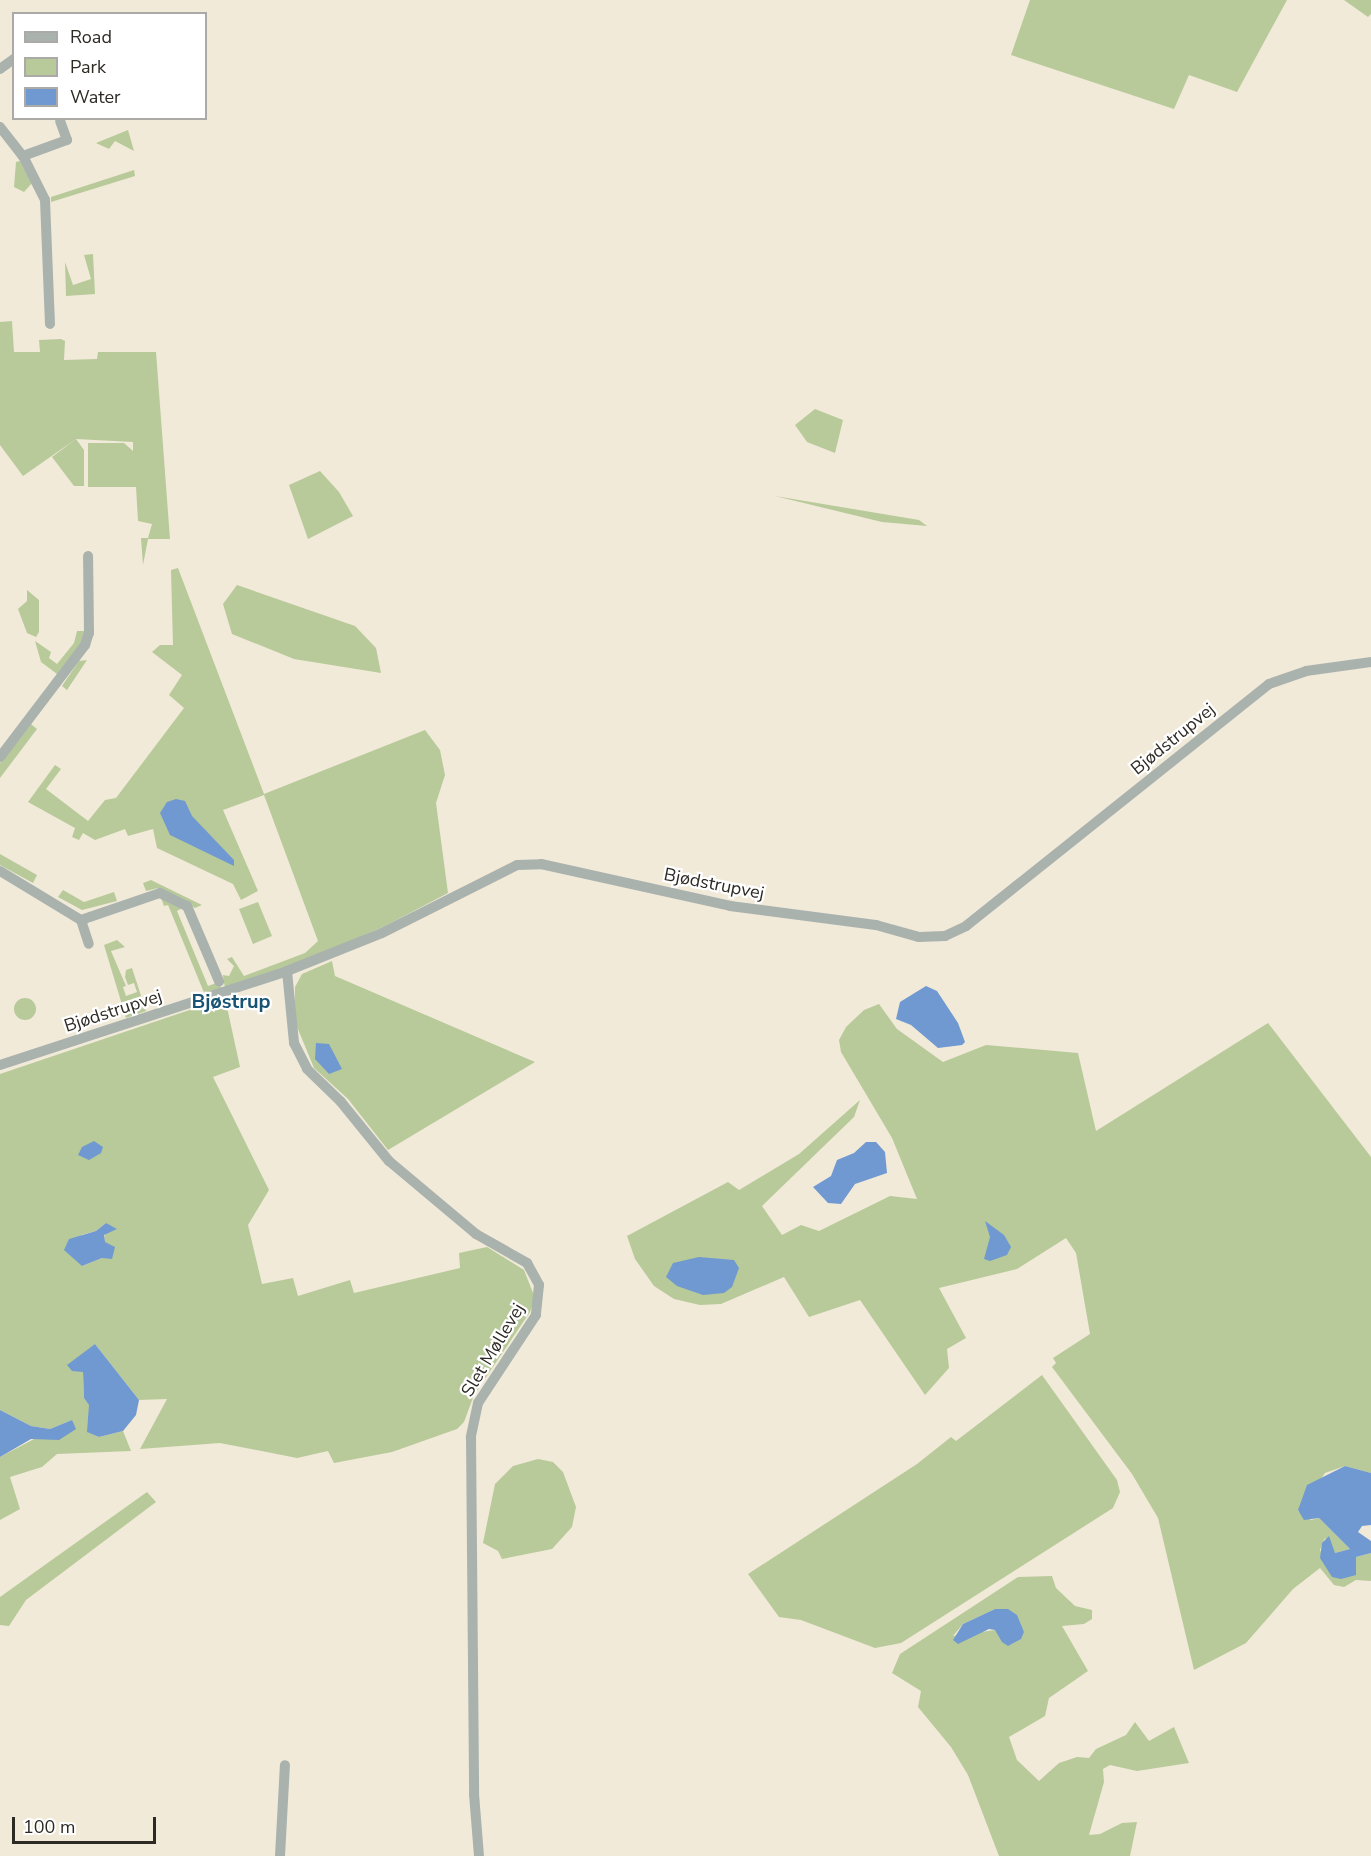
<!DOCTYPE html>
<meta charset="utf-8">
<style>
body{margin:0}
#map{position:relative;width:1371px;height:1856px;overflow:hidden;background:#f1ead9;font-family:"Nunito Sans",sans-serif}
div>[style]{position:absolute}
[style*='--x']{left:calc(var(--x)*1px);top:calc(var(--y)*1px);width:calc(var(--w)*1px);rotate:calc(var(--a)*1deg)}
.green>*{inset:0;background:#b8ca99}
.round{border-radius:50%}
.water>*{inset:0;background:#6f99d0}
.minor>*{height:10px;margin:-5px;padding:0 5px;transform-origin:5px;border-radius:5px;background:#aab2ae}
span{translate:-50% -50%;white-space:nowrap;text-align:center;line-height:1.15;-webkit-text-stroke:4.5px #fff;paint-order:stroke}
.street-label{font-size:18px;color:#2d2a24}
.neighbourhood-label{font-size:20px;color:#185374;font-weight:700}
.legend{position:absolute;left:12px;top:12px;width:195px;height:108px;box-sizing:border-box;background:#fff;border:2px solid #abaaa7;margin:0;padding:8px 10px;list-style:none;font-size:18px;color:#2d2a24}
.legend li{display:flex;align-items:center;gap:12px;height:30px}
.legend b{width:30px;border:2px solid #abaaa7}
.scale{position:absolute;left:12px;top:1817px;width:144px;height:27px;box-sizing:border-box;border:3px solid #2d2a24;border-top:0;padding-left:8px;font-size:18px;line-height:21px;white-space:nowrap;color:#2d2a24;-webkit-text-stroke:4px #fff;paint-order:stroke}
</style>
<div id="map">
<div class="green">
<div style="clip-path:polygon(1030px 0,1287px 0,1237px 92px,1189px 75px,1174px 109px,1011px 55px)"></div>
<div style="clip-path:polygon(1344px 0,1371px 0,1371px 14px,1368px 17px)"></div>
<div style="clip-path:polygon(128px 130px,134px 151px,115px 141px,109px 149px,96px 143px)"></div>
<div style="clip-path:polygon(20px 161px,32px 183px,24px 192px,14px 187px,16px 162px)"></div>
<div style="clip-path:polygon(134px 170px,135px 176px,51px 202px,51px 197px)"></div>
<div style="clip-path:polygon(93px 254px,95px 294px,66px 296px,65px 262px,73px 285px,91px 279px,84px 255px)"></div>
<div style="clip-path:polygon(12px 321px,14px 352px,40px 352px,39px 340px,61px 339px,65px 341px,64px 360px,97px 359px,98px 352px,156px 352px,170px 539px,148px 539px,143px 565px,141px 538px,148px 538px,152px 524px,138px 521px,136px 487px,88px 487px,88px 443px,124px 443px,133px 451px,133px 442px,76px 439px,84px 450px,84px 486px,74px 486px,52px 457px,76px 439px,23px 476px,0 445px,0 322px)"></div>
<div style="clip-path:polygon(815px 409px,843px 420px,835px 453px,807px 442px,795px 425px)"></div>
<div style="clip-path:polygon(320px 471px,339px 492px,353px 516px,308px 539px,289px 485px)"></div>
<div style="clip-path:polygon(775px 496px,919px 520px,927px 526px,882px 522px)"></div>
<div style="clip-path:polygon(178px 568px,264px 794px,425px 730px,440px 750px,445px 775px,436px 803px,448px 893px,385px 926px,302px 963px,225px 989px,223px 975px,229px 976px,234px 966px,227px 959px,232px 957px,244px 976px,305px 953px,318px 941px,264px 795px,223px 810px,258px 891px,241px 900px,233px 884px,157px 848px,153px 829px,128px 836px,125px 829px,95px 840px,83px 833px,79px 840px,72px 837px,75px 828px,28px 802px,55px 765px,61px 769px,46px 789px,88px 821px,105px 800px,116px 798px,184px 708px,169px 695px,182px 675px,152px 652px,160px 645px,173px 645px,171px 570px)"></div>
<div style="clip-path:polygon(237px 585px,355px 626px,376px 648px,381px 673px,294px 659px,232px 634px,223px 604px)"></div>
<div style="clip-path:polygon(27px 590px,39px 600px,39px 632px,36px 637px,27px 633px,18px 609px,27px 601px)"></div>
<div style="clip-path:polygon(77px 631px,86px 631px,84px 640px,57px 674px,41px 662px,35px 641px,51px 652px,49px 658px,57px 664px,74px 643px)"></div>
<div style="clip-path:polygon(87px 660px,67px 690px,62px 686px,79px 661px)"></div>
<div style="clip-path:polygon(31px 724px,37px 729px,0 778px,0 763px)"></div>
<div style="clip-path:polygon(0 854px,37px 875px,33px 883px,0 865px)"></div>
<div style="clip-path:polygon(151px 880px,202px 905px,195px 908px,158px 888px,146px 891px,143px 883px)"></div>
<div style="clip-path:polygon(63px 890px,84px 902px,114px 892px,117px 901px,82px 910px,58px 897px)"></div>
<div style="clip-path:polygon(161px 898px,184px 907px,177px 911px,208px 986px,219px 982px,222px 990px,205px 995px,168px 905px,164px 906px)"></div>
<div style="clip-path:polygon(258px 902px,272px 936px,253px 944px,239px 909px)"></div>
<div style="clip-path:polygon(117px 940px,125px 947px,111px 951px,126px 986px,123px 987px,126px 996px,137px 992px,134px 983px,128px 985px,125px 977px,126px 970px,132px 968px,146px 1011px,126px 1018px,104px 945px)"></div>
<div style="clip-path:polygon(332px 961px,335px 976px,535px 1062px,388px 1150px,348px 1099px,314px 1068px,295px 1022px,295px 987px,302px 974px)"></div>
<div style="clip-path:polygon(evenodd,225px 998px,240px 1067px,213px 1077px,269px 1190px,248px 1225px,262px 1284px,293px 1278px,298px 1296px,350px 1280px,354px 1293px,460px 1268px,459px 1253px,487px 1247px,524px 1270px,535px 1298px,530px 1312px,474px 1395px,464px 1422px,457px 1429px,392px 1452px,334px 1463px,328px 1451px,297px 1458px,220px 1443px,140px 1449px,167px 1399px,139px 1400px,95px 1344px,83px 1371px,84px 1398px,90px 1405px,88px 1432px,99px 1437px,123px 1431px,131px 1451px,57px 1454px,42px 1467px,10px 1477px,20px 1509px,0 1520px,0 1457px,38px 1437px,59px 1439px,72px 1420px,50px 1429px,31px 1426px,0 1410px,0 1074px,225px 998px,106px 1223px,102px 1258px,82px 1266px,81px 1235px,96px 1231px,106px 1223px)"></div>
<div class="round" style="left:14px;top:998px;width:22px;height:22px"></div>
<div style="clip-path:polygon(879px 1004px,897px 1029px,943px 1062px,986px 1045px,1078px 1053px,1096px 1131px,1268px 1023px,1371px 1157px,1371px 1473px,1345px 1466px,1325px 1473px,1298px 1511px,1311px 1520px,1319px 1518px,1350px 1549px,1335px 1553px,1325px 1538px,1320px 1550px,1332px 1577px,1355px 1561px,1356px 1557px,1371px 1553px,1371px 1581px,1356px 1580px,1344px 1587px,1334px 1585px,1320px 1568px,1293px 1589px,1246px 1643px,1194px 1670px,1158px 1518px,1132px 1474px,1052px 1367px,1056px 1363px,1053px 1358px,1090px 1334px,1076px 1253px,1066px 1238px,1017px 1269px,939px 1288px,966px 1338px,947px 1349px,949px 1368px,925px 1395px,860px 1300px,809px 1317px,784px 1277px,721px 1304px,700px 1305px,674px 1299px,654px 1286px,635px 1259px,627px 1236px,728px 1182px,739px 1190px,799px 1154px,860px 1100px,854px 1117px,762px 1206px,782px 1235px,801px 1225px,819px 1231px,890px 1196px,917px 1199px,892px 1138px,841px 1052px,839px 1040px,846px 1027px,864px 1010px)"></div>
<div style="clip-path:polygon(1042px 1375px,1117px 1480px,1120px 1492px,1113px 1508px,901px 1643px,875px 1648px,801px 1620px,779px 1617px,748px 1574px,917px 1464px,951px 1437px,956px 1441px)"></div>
<div style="clip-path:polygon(538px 1459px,553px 1462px,563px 1472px,576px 1507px,572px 1527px,552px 1549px,502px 1559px,498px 1551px,483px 1543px,495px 1484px,513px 1466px)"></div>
<div style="clip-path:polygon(147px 1492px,156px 1502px,26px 1600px,9px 1626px,0 1625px,0 1597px)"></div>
<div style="clip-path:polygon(evenodd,1052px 1576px,1056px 1588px,1075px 1606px,1092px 1610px,1092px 1619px,1084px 1624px,1062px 1626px,1088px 1671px,1049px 1698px,1045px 1716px,1009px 1737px,1017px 1760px,1039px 1781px,1059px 1763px,1077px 1757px,1089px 1758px,1096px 1749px,1126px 1735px,1135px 1722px,1149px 1741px,1174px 1727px,1189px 1763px,1137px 1771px,1110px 1765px,1103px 1769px,1104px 1782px,1089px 1835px,1100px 1834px,1122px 1823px,1137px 1822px,1130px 1856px,999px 1856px,968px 1775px,951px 1747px,918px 1707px,921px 1691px,892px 1673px,900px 1654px,1018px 1577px,1052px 1576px,995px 1609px,995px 1630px,953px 1636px,963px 1624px,995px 1609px)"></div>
</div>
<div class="water">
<div style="clip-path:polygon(176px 799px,185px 801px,192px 816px,234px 860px,234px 866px,170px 835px,160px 813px,167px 802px)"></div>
<div style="clip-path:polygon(926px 986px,937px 991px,958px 1023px,965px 1042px,962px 1045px,938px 1048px,911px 1025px,896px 1019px,900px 1002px)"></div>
<div style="clip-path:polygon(316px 1043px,329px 1044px,342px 1069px,329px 1074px,315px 1059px)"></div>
<div style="clip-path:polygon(94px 1141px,103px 1147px,101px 1153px,89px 1160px,78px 1155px,82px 1147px)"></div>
<div style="clip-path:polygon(866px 1142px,876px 1142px,885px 1152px,887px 1173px,855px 1184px,841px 1204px,828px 1203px,813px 1187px,831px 1176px,837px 1160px,854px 1153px)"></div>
<div style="clip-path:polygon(985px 1221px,1004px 1235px,1011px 1247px,1007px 1255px,990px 1261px,984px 1259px,990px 1237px)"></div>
<div style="clip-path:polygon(106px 1223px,117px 1229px,104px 1235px,105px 1242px,115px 1247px,112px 1259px,102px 1258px,82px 1266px,64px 1250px,69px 1239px,96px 1231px)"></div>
<div style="clip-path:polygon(699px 1257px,734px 1260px,739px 1268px,732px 1287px,724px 1293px,703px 1295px,677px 1286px,666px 1277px,673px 1263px)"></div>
<div style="clip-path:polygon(95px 1344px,139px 1400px,136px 1415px,123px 1431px,99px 1437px,87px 1432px,89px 1405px,84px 1398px,83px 1372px,72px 1371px,67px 1365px)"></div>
<div style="clip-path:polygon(0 1410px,31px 1426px,50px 1429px,72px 1420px,76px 1429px,59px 1440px,31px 1439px,0 1457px)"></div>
<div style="clip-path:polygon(1345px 1466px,1371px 1473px,1371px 1525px,1362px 1526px,1358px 1532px,1371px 1541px,1371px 1553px,1356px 1557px,1356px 1575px,1341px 1579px,1332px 1577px,1320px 1558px,1322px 1543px,1329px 1536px,1335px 1553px,1350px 1549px,1319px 1518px,1304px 1520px,1298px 1510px,1307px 1485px)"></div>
<div style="clip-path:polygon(995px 1609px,1008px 1609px,1017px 1615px,1024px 1632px,1021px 1639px,1008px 1646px,1002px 1642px,995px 1630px,989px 1629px,958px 1644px,953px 1640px,963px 1624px)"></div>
</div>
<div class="minor">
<div style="--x:0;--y:69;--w:17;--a:-36"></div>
<div style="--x:0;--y:127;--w:37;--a:52"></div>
<div style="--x:23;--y:156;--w:49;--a:63.4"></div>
<div style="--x:45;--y:200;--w:124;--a:87.7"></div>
<div style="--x:23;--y:156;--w:47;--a:-20"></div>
<div style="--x:67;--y:140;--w:20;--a:-110"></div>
<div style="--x:0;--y:757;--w:141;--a:-52.8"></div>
<div style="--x:85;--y:645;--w:13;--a:-72"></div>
<div style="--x:89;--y:633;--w:77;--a:-90.7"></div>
<div style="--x:0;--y:871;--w:95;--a:31.2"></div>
<div style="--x:81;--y:920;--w:83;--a:-18.9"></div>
<div style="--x:160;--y:893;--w:30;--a:26"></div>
<div style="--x:187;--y:906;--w:82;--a:66.9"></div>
<div style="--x:81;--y:920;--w:25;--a:72"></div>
<div style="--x:287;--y:971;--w:72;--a:84.4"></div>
<div style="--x:294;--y:1043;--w:29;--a:63"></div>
<div style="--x:307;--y:1069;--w:47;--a:44.1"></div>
<div style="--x:341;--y:1102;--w:76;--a:50.9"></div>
<div style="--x:389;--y:1161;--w:114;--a:40"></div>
<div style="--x:476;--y:1234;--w:59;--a:29.6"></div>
<div style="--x:527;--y:1263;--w:25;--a:61"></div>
<div style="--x:539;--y:1285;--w:30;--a:96"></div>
<div style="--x:536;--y:1315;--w:105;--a:123.4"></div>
<div style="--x:478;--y:1403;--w:35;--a:102"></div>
<div style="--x:471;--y:1437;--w:357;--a:89.5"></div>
<div style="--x:474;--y:1794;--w:62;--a:85.4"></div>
<div style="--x:0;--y:1065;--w:302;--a:-18.1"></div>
<div style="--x:287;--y:971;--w:102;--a:-21.8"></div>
<div style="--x:382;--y:933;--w:151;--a:-26.7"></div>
<div style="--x:517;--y:865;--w:24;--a:-2"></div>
<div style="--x:541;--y:864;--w:194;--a:12.5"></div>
<div style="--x:730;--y:906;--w:147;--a:7.4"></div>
<div style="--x:876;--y:925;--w:45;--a:15.6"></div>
<div style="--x:919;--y:937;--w:26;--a:-2"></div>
<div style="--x:945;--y:936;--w:23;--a:-25"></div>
<div style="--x:966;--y:926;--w:388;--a:-38.6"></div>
<div style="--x:1269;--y:684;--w:39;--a:-19"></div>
<div style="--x:1306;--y:671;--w:66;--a:-7.9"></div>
<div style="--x:280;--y:1856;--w:91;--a:-86.9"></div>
</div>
<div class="street-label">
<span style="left:1173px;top:739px;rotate:-39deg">Bjødstrupvej</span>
<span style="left:714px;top:884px;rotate:11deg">Bjødstrupvej</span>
<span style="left:113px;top:1011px;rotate:-18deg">Bjødstrupvej</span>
<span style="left:493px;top:1350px;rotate:-59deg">Slet Møllevej</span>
</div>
<div class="neighbourhood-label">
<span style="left:231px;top:1001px">Bjøstrup</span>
</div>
<ul class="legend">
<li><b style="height:8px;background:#aab2ae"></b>Road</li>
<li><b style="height:16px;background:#b8ca99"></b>Park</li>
<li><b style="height:16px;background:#6f99d0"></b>Water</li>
</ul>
<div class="scale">100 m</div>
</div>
